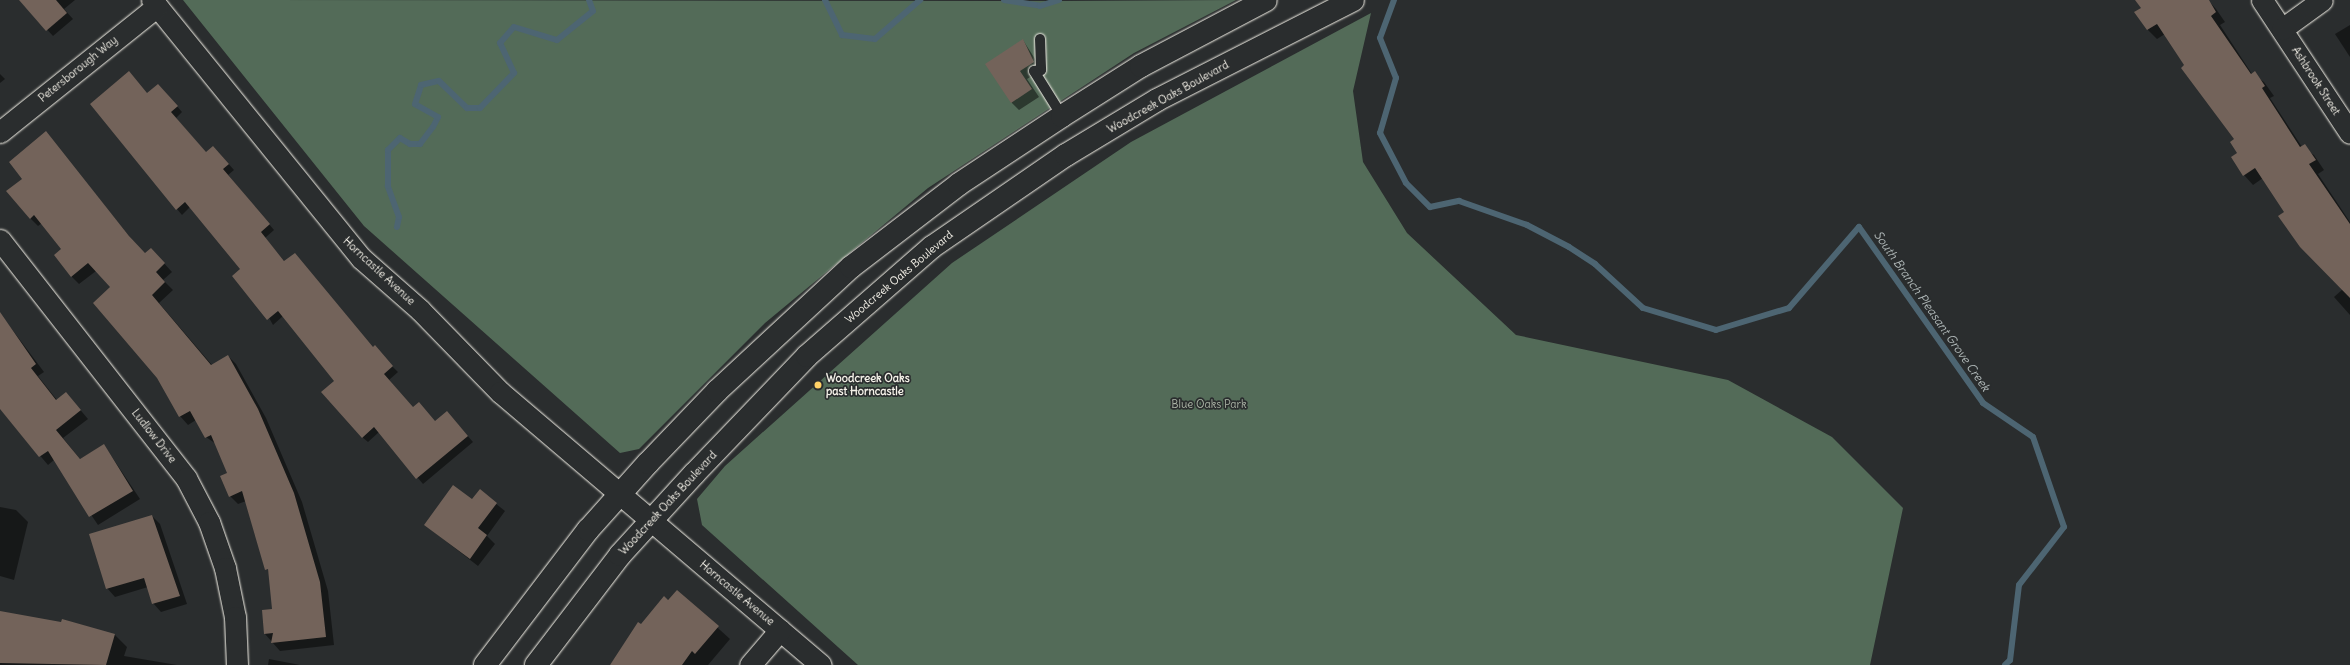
<!DOCTYPE html>
<style>
body{margin:0}
#map{position:relative;width:2350px;height:665px;overflow:hidden;background:#2a2d2e;font-family:Delius,sans-serif}
div>[style]{position:absolute}
[style*='--x']{left:calc(var(--x)*1px);top:calc(var(--y)*1px);width:calc(var(--w)*1px);rotate:calc(var(--a)*1deg)}
.green>*{inset:0;background:#536b58}
.shadow>*{inset:0;background:#0007}
.stream>*{height:6px;margin:-3px;padding:0 3px;transform-origin:3px;border-radius:3px;background:#4d6572}
.building>*{inset:0;background:#73635a}
.roads{filter:drop-shadow(0 0 1px #f4f1e8) drop-shadow(0 0 1px #f4f1e8)}
.service>*{height:10px;margin:-5px;padding:0 5px;transform-origin:5px;border-radius:5px;background:#2a2d2e}
.minor>*{height:21px;margin:-10.5px;padding:0 10.5px;transform-origin:10.5px;border-radius:10.5px;background:#2a2d2e}
.secondary>*{height:22px;margin:-11px;padding:0 11px;transform-origin:11px;border-radius:11px;background:#2a2d2e}
.dots>*{width:11px;height:11px;translate:-50% -50%;box-sizing:border-box;border:2px solid #2a2d2e;border-radius:50%}
span{translate:-50% -50%;white-space:nowrap;text-align:center;line-height:1.15;-webkit-text-stroke:3.5px #2a2d2e;paint-order:stroke}
.street-label{font-size:11px;color:#f4f1e8}
.poi-label{font-size:11px;color:#f4f1e8;font-weight:700}
.left{translate:0 -50%;text-align:left}
.park-label{font-size:11px;color:#acb5a7}
.water-label{font-size:12px;color:#b1b9b9;font-style:italic}
</style>
<div id="map">
<div class="green">
<div style="clip-path:polygon(183px 0,1063px 1px,1236px 0,1134px 53px,928px 188px,765px 323px,639px 449px,620px 453px,364px 226px)"></div>
<div style="clip-path:polygon(1371px 13px,1353px 91px,1363px 162px,1407px 233px,1516px 335px,1728px 380px,1832px 437px,1903px 508px,1870px 665px,858px 665px,702px 525px,697px 499px,725px 466px,952px 263px,1131px 142px)"></div>
</div>
<div class="shadow">
<div style="clip-path:polygon(20px 0,75px 0,64px 9px,73px 19px,53px 36px)"></div>
<div style="clip-path:polygon(2137px 0,2208px 0,2216px 9px,2225px 22px,2220px 25px,2252px 74px,2264px 82px,2274px 96px,2270px 98px,2302px 147px,2314px 155px,2324px 170px,2318px 174px,2350px 222px,2350px 315px,2334px 297px,2343px 289px,2263px 178px,2253px 185px,2244px 175px,2236px 139px,2182px 68px,2185px 66px,2165px 34px,2157px 39px,2148px 30px,2136px 13px,2142px 8px)"></div>
<div style="clip-path:polygon(2350px 25px,2350px 57px,2335px 34px)"></div>
<div style="clip-path:polygon(1023px 40px,1042px 70px,1027px 79px,1039px 97px,1019px 110px,1011px 102px)"></div>
<div style="clip-path:polygon(0 74px,5px 79px,0 83px)"></div>
<div style="clip-path:polygon(163px 90px,182px 112px,176px 118px,206px 153px,218px 152px,234px 170px,228px 175px,274px 230px,265px 238px,285px 262px,398px 372px,389px 380px,413px 408px,435px 422px,452px 418px,473px 442px,423px 484px,379px 432px,368px 442px,362px 437px,335px 381px,283px 316px,273px 325px,242px 269px,190px 207px,182px 215px,177px 209px,148px 94px)"></div>
<div style="clip-path:polygon(46px 133px,137px 246px,146px 254px,151px 249px,172px 272px,163px 280px,173px 290px,159px 303px,212px 365px,228px 356px,236px 364px,266px 418px,302px 502px,328px 591px,334px 645px,280px 651px,265px 634px,273px 610px,269px 573px,246px 501px,238px 504px,230px 496px,229px 474px,216px 444px,206px 437px,196px 420px,188px 425px,180px 416px,111px 287px,96px 271px,79px 284px,71px 276px,62px 249px,42px 223px,38px 226px,30px 218px,23px 179px)"></div>
<div style="clip-path:polygon(5px 320px,44px 372px,38px 376px,57px 400px,66px 393px,88px 419px,63px 438px,80px 459px,104px 445px,140px 499px,98px 525px,54px 460px,48px 465px,4px 413px,0 401px,0 323px)"></div>
<div style="clip-path:polygon(480px 491px,505px 511px,487px 536px,495px 544px,478px 566px,425px 525px,473px 501px)"></div>
<div style="clip-path:polygon(0 507px,16px 510px,28px 522px,14px 580px,0 576px)"></div>
<div style="clip-path:polygon(152px 516px,160px 524px,187px 604px,161px 612px,153px 603px,148px 587px,115px 597px,107px 588px)"></div>
<div style="clip-path:polygon(677px 591px,730px 639px,708px 665px,610px 665px,641px 625px)"></div>
<div style="clip-path:polygon(0 612px,61px 624px,62px 620px,115px 635px,127px 647px,124px 656px,177px 665px,0 665px)"></div>
<div style="clip-path:polygon(269px 659px,300px 665px,268px 665px)"></div>
</div>
<div class="stream">
<div style="--x:825;--y:0;--w:39;--a:64"></div>
<div style="--x:842;--y:35;--w:33;--a:7"></div>
<div style="--x:875;--y:39;--w:60;--a:-40.9"></div>
<div style="--x:1004;--y:0;--w:36;--a:9"></div>
<div style="--x:1040;--y:6;--w:20;--a:-18"></div>
<div style="--x:1394;--y:0;--w:40;--a:110.2"></div>
<div style="--x:1380;--y:38;--w:43;--a:68.2"></div>
<div style="--x:1396;--y:78;--w:57;--a:106.2"></div>
<div style="--x:1380;--y:133;--w:56;--a:62.5"></div>
<div style="--x:1406;--y:183;--w:34;--a:45"></div>
<div style="--x:1430;--y:207;--w:30;--a:-12"></div>
<div style="--x:1459;--y:201;--w:72;--a:19.4"></div>
<div style="--x:1527;--y:225;--w:47;--a:27.6"></div>
<div style="--x:1569;--y:247;--w:31;--a:33"></div>
<div style="--x:1595;--y:264;--w:65;--a:42.5"></div>
<div style="--x:1643;--y:308;--w:76;--a:16.8"></div>
<div style="--x:1716;--y:330;--w:76;--a:-16.8"></div>
<div style="--x:1789;--y:308;--w:107;--a:-49.2"></div>
<div style="--x:1859;--y:227;--w:215;--a:54.8"></div>
<div style="--x:1983;--y:403;--w:60;--a:34.2"></div>
<div style="--x:2033;--y:437;--w:95;--a:71"></div>
<div style="--x:2064;--y:527;--w:73;--a:127.8"></div>
<div style="--x:2019;--y:585;--w:76;--a:96.8"></div>
<div style="--x:2010;--y:660;--w:7;--a:135"></div>
<div style="--x:397;--y:227;--w:10;--a:-79"></div>
<div style="--x:399;--y:217;--w:33;--a:-110"></div>
<div style="--x:388;--y:186;--w:36;--a:-90"></div>
<div style="--x:388;--y:150;--w:17;--a:-45"></div>
<div style="--x:400;--y:138;--w:12;--a:31"></div>
<div style="--x:410;--y:144;--w:10;--a:0"></div>
<div style="--x:420;--y:144;--w:21;--a:-53"></div>
<div style="--x:433;--y:127;--w:11;--a:-63"></div>
<div style="--x:438;--y:117;--w:26;--a:-151"></div>
<div style="--x:415;--y:104;--w:20;--a:-72"></div>
<div style="--x:421;--y:85;--w:18;--a:-13"></div>
<div style="--x:439;--y:81;--w:39;--a:44"></div>
<div style="--x:467;--y:108;--w:13;--a:0"></div>
<div style="--x:480;--y:108;--w:49;--a:-45.8"></div>
<div style="--x:514;--y:73;--w:33;--a:-115"></div>
<div style="--x:500;--y:43;--w:21;--a:-49"></div>
<div style="--x:514;--y:27;--w:45;--a:16.8"></div>
<div style="--x:557;--y:40;--w:46;--a:-38.9"></div>
<div style="--x:593;--y:11;--w:12;--a:-110"></div>
</div>
<div class="building">
<div style="clip-path:polygon(19px 0,56px 0,67px 13px,46px 31px)"></div>
<div style="clip-path:polygon(2135px 0,2209px 0,2216px 12px,2211px 16px,2251px 74px,2255px 71px,2265px 86px,2262px 88px,2300px 147px,2305px 144px,2316px 160px,2309px 164px,2350px 224px,2350px 298px,2300px 247px,2278px 216px,2284px 212px,2255px 168px,2243px 176px,2231px 157px,2237px 153px,2230px 142px,2234px 139px,2181px 68px,2184px 65px,2157px 24px,2147px 30px,2134px 12px,2141px 8px)"></div>
<div style="clip-path:polygon(1023px 39px,1034px 62px,1020px 71px,1032px 89px,1011px 103px,985px 64px)"></div>
<div style="clip-path:polygon(129px 71px,147px 93px,158px 84px,178px 106px,171px 112px,206px 152px,213px 146px,229px 164px,223px 169px,270px 224px,261px 232px,284px 261px,295px 253px,373px 347px,375px 345px,393px 366px,384px 374px,413px 407px,419px 402px,435px 421px,447px 411px,468px 436px,416px 479px,374px 427px,362px 438px,321px 392px,334px 381px,278px 311px,267px 320px,232px 276px,240px 269px,185px 202px,176px 210px,90px 104px)"></div>
<div style="clip-path:polygon(46px 131px,129px 236px,145px 253px,151px 248px,165px 263px,156px 272px,165px 282px,152px 295px,211px 365px,228px 355px,258px 409px,294px 493px,320px 582px,326px 637px,271px 643px,273px 633px,264px 634px,262px 610px,272px 609px,268px 569px,265px 570px,242px 491px,229px 497px,220px 476px,227px 473px,211px 435px,205px 438px,190px 411px,179px 417px,157px 378px,93px 303px,110px 287px,88px 263px,71px 277px,54px 255px,61px 249px,34px 215px,30px 219px,6px 191px,22px 179px,9px 162px)"></div>
<div style="clip-path:polygon(0 312px,36px 364px,31px 368px,56px 400px,66px 392px,81px 410px,56px 430px,80px 459px,104px 444px,133px 491px,89px 517px,48px 451px,39px 457px,0 409px)"></div>
<div style="clip-path:polygon(453px 485px,472px 499px,480px 489px,497px 503px,478px 528px,487px 535px,470px 559px,424px 525px)"></div>
<div style="clip-path:polygon(152px 515px,180px 596px,152px 604px,144px 578px,106px 589px,89px 534px)"></div>
<div style="clip-path:polygon(677px 590px,719px 626px,695px 654px,692px 651px,682px 665px,610px 665px,638px 622px,641px 624px,664px 596px,668px 600px)"></div>
<div style="clip-path:polygon(0 611px,61px 622px,62px 619px,115px 634px,106px 665px,0 663px)"></div>
</div>
<div class="roads">
<div class="service">
<div style="--x:1040;--y:39;--w:31;--a:88"></div>
<div style="--x:1041;--y:70;--w:7;--a:172"></div>
<div style="--x:1034;--y:71;--w:53;--a:58.1"></div>
</div>
<div class="minor">
<div style="--x:152;--y:0;--w:332;--a:51"></div>
<div style="--x:361;--y:258;--w:79;--a:41.4"></div>
<div style="--x:420;--y:310;--w:115;--a:45.7"></div>
<div style="--x:500;--y:392;--w:421;--a:40.4"></div>
<div style="--x:2262;--y:0;--w:159;--a:56.5"></div>
<div style="--x:2282;--y:29;--w:49;--a:-35.9"></div>
<div style="--x:0;--y:132;--w:201;--a:-38.7"></div>
<div style="--x:0;--y:240;--w:302;--a:52"></div>
<div style="--x:186;--y:478;--w:50;--a:62.4"></div>
<div style="--x:209;--y:522;--w:49;--a:70.8"></div>
<div style="--x:225;--y:568;--w:50;--a:78.5"></div>
<div style="--x:235;--y:617;--w:48;--a:87.6"></div>
<div style="--x:750;--y:665;--w:46;--a:-49.4"></div>
</div>
<div class="secondary">
<div style="--x:485;--y:665;--w:170;--a:-52.7"></div>
<div style="--x:588;--y:530;--w:90;--a:-48.2"></div>
<div style="--x:648;--y:463;--w:100;--a:-46.2"></div>
<div style="--x:717;--y:391;--w:183;--a:-42.8"></div>
<div style="--x:851;--y:267;--w:136;--a:-37.5"></div>
<div style="--x:959;--y:184;--w:123;--a:-33.4"></div>
<div style="--x:1062;--y:116;--w:93;--a:-32.3"></div>
<div style="--x:1141;--y:66;--w:141;--a:-27.8"></div>
<div style="--x:536;--y:665;--w:138;--a:-52.6"></div>
<div style="--x:620;--y:555;--w:110;--a:-47.6"></div>
<div style="--x:694;--y:474;--w:163;--a:-46.2"></div>
<div style="--x:807;--y:356;--w:166;--a:-41.1"></div>
<div style="--x:932;--y:247;--w:163;--a:-34.5"></div>
<div style="--x:1066;--y:155;--w:106;--a:-31.1"></div>
<div style="--x:1157;--y:100;--w:220;--a:-27"></div>
</div>
</div>
<div class="dots">
<div style="left:818px;top:385px;background:#ffd166"></div>
</div>
<div class="street-label">
<span style="left:78px;top:69px;rotate:-39deg">Petersborough Way</span>
<span style="left:2316px;top:81px;rotate:57deg">Ashbrook Street</span>
<span style="left:1168px;top:97px;rotate:-29deg">Woodcreek Oaks Boulevard</span>
<span style="left:379px;top:271px;rotate:43deg">Horncastle Avenue</span>
<span style="left:899px;top:277px;rotate:-40deg">Woodcreek Oaks Boulevard</span>
<span style="left:154px;top:436px;rotate:52deg">Ludlow Drive</span>
<span style="left:668px;top:503px;rotate:-47deg">Woodcreek Oaks Boulevard</span>
<span style="left:737px;top:593px;rotate:40deg">Horncastle Avenue</span>
</div>
<div class="poi-label">
<span class="left" style="left:826px;top:385px">Woodcreek Oaks<br>past Horncastle</span>
</div>
<div class="park-label">
<span style="left:1209px;top:404px">Blue Oaks Park</span>
</div>
<div class="water-label">
<span style="left:1932px;top:311px;rotate:55deg">South Branch Pleasant Grove Creek</span>
</div>
</div>
